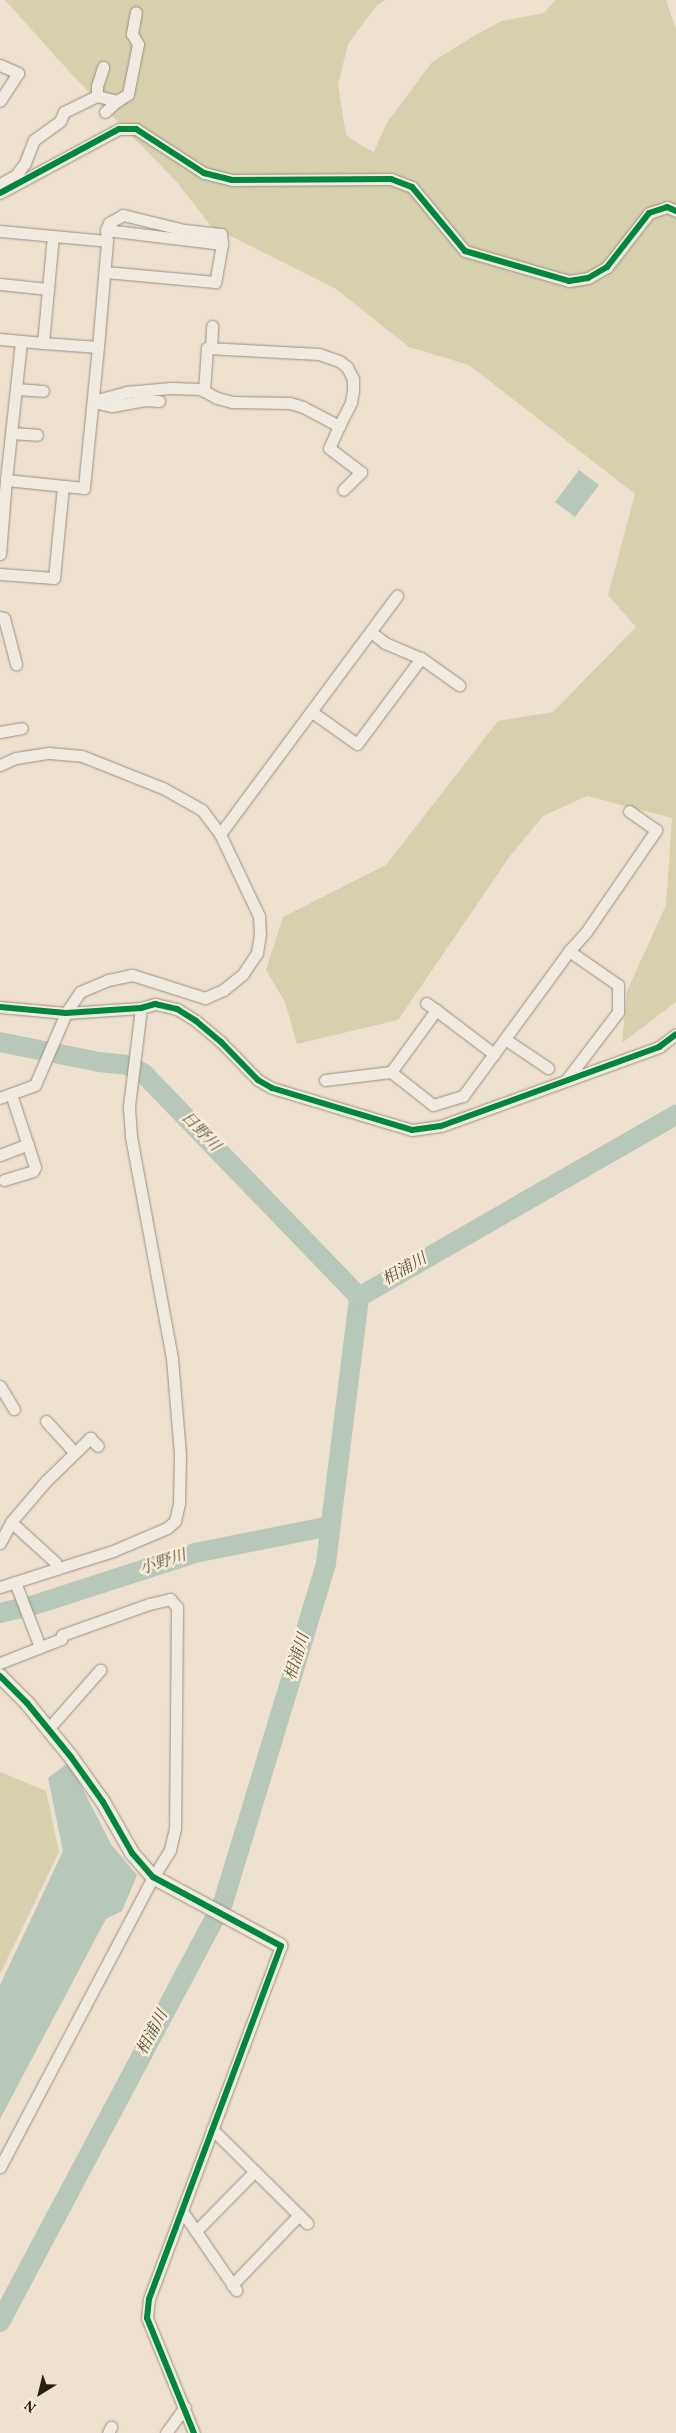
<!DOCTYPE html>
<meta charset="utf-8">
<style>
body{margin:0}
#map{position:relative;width:676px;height:2433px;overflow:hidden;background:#efe1cf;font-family:Vollkorn,"Noto Serif JP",serif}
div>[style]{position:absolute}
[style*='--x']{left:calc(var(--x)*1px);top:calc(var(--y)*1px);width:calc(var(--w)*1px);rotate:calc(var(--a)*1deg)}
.green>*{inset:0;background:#d7d0ac}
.water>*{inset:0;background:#b7c8bb}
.river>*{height:20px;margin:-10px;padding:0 10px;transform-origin:10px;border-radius:10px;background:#b7c8bb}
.roads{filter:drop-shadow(0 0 1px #999084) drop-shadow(0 0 1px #999084)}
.minor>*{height:11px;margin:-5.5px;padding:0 5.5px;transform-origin:5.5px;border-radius:5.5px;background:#f1eae0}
.tertiary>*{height:14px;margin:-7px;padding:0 7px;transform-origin:7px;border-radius:7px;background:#f1eae0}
.cycleway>*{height:6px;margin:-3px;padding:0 3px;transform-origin:3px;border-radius:3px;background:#00873e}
span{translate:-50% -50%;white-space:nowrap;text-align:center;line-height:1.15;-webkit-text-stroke:4.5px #fdedd7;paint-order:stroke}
.water-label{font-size:16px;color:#505548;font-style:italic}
.north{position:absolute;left:15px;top:2368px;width:50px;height:50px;-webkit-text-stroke:4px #fdedd7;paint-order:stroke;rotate:216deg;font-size:14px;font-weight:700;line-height:20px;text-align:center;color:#261c0f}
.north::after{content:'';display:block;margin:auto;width:18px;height:22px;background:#261c0f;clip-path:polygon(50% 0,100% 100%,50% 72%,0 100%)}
</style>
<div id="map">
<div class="green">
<div style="clip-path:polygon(5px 0,386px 0,377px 5px,348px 44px,338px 85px,346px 135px,362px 146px,374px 152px,386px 124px,432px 62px,477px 34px,502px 21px,544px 13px,555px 0,666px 0,676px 29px,676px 1002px,622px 1043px,627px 991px,666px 905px,672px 818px,587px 796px,543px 816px,510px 856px,398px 1020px,297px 1044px,285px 1002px,266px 970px,283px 917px,386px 865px,498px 721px,553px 712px,636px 627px,608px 595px,635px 494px,469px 365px,409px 347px,336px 289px,211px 226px,176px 181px,75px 78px)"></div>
<div style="clip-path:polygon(0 1772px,46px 1791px,59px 1852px,0 1974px)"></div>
</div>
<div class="water">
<div style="clip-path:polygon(579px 470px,599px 485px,575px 517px,555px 502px)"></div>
<div style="clip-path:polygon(69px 1762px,111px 1844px,137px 1875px,122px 1911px,106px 1919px,0 2119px,0 1985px,63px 1851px,48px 1778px)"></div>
</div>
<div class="river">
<div style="--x:0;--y:1042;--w:101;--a:11.4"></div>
<div style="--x:99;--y:1062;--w:28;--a:6"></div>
<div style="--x:127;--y:1065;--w:18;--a:27"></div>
<div style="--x:143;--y:1073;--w:311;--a:46"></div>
<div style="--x:0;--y:1613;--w:32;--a:-13"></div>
<div style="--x:31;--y:1606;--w:172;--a:-17.9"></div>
<div style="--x:195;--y:1553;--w:138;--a:-11.3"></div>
<div style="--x:0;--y:2322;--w:475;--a:-62"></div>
<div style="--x:223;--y:1903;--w:355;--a:-73.1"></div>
<div style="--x:326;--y:1563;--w:268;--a:-82.9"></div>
<div style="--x:359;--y:1297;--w:366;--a:-29.9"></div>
</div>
<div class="roads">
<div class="minor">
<div style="--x:0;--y:65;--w:20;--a:24"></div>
<div style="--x:18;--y:73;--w:33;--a:123"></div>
<div style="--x:97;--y:96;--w:21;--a:14"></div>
<div style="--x:117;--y:101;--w:13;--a:-32"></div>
<div style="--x:128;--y:94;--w:51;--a:-78.7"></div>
<div style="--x:138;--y:44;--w:12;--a:-121"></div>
<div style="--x:132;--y:34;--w:22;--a:-80"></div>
<div style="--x:105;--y:112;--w:16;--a:-43"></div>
<div style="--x:0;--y:184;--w:18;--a:-29"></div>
<div style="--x:16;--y:175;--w:15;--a:-53"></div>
<div style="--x:25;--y:163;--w:25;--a:-69"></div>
<div style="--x:34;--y:140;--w:32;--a:-36"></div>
<div style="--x:60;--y:121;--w:10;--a:-66"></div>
<div style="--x:64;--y:112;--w:37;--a:-26"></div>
<div style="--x:97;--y:96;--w:10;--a:-90"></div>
<div style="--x:97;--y:86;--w:20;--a:-72"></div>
<div style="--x:0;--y:193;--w:135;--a:-28.3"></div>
<div style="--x:119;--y:129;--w:17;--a:0"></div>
<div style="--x:136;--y:129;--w:81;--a:32.9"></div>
<div style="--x:204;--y:173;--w:29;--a:14"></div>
<div style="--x:232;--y:180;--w:159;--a:-0.4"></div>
<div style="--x:391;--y:179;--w:22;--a:21"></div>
<div style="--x:412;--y:187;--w:83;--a:50.4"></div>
<div style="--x:465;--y:251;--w:108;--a:16.1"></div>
<div style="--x:569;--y:281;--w:19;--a:-9"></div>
<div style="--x:588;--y:278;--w:22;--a:-30"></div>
<div style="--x:607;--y:267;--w:68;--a:-52.1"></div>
<div style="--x:649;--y:213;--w:19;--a:-18"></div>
<div style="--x:667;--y:207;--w:10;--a:24"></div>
<div style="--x:106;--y:230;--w:8;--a:-67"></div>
<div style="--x:109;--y:223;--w:16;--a:-30"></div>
<div style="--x:123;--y:215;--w:63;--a:13.8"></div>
<div style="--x:184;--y:230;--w:37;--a:6"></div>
<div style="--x:221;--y:234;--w:10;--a:84"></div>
<div style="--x:0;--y:231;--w:107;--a:5.3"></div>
<div style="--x:0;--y:284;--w:48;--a:5.9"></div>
<div style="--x:0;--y:339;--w:43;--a:5.3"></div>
<div style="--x:43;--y:343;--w:55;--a:4.2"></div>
<div style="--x:98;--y:347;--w:142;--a:95.7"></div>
<div style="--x:84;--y:488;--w:78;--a:-174.1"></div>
<div style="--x:6;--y:480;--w:140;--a:-83.8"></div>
<div style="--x:43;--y:343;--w:107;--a:-84.7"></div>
<div style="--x:98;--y:347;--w:106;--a:-85.1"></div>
<div style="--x:107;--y:241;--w:11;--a:-95"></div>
<div style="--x:106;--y:230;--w:117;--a:6.9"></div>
<div style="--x:222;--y:244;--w:39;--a:100"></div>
<div style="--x:215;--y:282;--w:110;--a:-174.8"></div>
<div style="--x:211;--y:348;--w:22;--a:-87"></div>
<div style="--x:16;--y:389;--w:27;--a:4"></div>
<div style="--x:93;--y:401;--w:34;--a:-15"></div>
<div style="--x:126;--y:392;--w:45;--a:-5.1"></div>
<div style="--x:171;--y:388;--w:29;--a:2"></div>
<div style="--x:200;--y:389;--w:4;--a:27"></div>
<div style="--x:204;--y:391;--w:15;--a:28"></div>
<div style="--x:217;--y:398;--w:16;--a:15"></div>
<div style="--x:232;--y:402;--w:58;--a:1"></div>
<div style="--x:290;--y:403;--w:14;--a:17"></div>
<div style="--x:303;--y:407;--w:41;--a:27.8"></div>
<div style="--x:339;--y:426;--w:27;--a:-63"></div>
<div style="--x:351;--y:402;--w:11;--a:-80"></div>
<div style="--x:353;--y:391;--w:12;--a:-90"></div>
<div style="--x:353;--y:379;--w:13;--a:-117"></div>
<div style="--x:347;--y:367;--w:10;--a:-143"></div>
<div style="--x:339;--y:361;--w:21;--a:-161"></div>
<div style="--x:319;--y:354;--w:112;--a:-176.9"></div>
<div style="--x:207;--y:348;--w:43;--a:94"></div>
<div style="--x:94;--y:402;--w:18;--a:13"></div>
<div style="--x:112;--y:406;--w:34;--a:-10"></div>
<div style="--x:145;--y:400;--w:14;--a:4"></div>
<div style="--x:339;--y:426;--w:24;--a:114"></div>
<div style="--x:329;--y:448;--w:40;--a:37"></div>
<div style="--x:361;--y:472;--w:25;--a:135"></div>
<div style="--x:11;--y:433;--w:26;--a:4"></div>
<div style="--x:0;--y:554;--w:74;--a:-85.4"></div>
<div style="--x:0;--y:574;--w:54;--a:4.2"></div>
<div style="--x:54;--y:578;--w:92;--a:-84.4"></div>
<div style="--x:0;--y:617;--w:4;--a:14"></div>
<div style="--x:4;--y:618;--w:48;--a:75.4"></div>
<div style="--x:371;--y:632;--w:18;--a:38"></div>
<div style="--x:385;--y:643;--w:39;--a:23"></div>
<div style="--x:312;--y:712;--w:55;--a:35.4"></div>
<div style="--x:357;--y:744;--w:107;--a:-53.3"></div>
<div style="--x:421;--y:658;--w:47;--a:35.4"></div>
<div style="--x:0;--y:732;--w:22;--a:-10"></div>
<div style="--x:0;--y:765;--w:17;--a:-24"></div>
<div style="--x:16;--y:758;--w:33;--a:-9"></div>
<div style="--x:49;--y:753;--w:33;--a:5"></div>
<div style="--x:82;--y:756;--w:87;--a:21.6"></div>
<div style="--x:163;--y:788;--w:45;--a:29.4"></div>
<div style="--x:202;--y:810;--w:30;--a:53"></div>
<div style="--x:220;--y:834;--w:91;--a:64.6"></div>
<div style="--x:259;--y:916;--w:18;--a:87"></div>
<div style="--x:260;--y:934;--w:19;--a:99"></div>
<div style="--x:257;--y:953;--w:25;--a:124"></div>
<div style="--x:243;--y:974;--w:26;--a:141"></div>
<div style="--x:223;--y:990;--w:20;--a:156"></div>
<div style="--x:205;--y:998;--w:77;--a:-162.5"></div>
<div style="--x:132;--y:975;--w:25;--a:168"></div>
<div style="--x:108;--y:980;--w:30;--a:157"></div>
<div style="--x:80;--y:992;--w:25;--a:124"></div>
<div style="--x:66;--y:1013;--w:78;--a:113.3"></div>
<div style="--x:35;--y:1085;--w:37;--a:160"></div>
<div style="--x:220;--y:834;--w:297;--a:-53.4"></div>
<div style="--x:0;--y:1007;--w:66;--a:5.2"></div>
<div style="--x:66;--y:1013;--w:75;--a:-3.8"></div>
<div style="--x:141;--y:1008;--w:15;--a:-16"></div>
<div style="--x:155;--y:1004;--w:23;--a:13"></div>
<div style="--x:177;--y:1009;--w:22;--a:32"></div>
<div style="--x:196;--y:1021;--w:33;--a:40"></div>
<div style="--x:221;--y:1042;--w:53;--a:45.8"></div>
<div style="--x:258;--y:1080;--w:16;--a:30"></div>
<div style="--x:272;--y:1088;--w:146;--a:16.7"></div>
<div style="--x:412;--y:1130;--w:29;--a:-8"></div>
<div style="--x:441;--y:1126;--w:232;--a:-19.9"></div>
<div style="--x:659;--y:1047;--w:21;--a:-37"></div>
<div style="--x:436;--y:1010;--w:73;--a:37.2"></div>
<div style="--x:505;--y:1039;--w:52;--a:34"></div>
<div style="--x:391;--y:1072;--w:77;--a:-54"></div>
<div style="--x:436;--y:1010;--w:12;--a:-145"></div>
<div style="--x:567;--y:1079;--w:84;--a:-52.7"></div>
<div style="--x:618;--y:1012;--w:27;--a:-90"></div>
<div style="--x:618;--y:985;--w:60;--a:-145.2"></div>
<div style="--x:569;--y:951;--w:25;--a:-48"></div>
<div style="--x:586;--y:932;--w:124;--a:-55.5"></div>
<div style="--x:656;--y:830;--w:33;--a:-145"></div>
<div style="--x:325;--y:1080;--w:66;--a:-6.9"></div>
<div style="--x:391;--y:1072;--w:53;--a:38.2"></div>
<div style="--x:433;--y:1105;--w:31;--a:-17"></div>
<div style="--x:463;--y:1096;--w:180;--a:-53.8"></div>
<div style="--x:0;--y:1155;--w:30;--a:-21"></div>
<div style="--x:4;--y:1180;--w:30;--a:-17"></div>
<div style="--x:33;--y:1171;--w:4;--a:-63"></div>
<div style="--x:35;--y:1167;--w:77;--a:-108.2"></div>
<div style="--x:0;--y:1386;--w:27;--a:59"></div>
<div style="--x:46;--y:1421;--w:43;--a:47.8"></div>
<div style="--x:0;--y:1543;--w:24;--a:-62"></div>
<div style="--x:56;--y:1569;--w:60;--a:-17.5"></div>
<div style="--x:113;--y:1551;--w:59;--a:-23.1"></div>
<div style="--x:167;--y:1528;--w:11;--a:-41"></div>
<div style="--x:175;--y:1521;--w:18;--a:-77"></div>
<div style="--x:179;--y:1503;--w:49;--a:-88.8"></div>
<div style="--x:180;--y:1454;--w:96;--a:-94.8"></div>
<div style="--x:172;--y:1358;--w:226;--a:-100.5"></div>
<div style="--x:131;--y:1136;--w:30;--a:-94"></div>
<div style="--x:129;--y:1106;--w:99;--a:-83"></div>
<div style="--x:15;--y:1582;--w:70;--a:69"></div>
<div style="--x:0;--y:1587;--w:59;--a:-17.8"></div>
<div style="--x:56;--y:1569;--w:7;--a:-98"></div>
<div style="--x:55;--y:1562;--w:59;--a:-137.7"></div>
<div style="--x:11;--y:1522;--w:54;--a:-49.5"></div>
<div style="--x:46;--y:1481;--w:62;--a:-44.3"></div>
<div style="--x:90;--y:1438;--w:11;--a:45"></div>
<div style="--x:0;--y:1663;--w:66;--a:-21.5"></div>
<div style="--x:61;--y:1639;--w:4;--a:-76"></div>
<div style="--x:62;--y:1635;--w:92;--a:-19.6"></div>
<div style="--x:149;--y:1604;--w:22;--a:-13"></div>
<div style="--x:170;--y:1599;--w:11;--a:49"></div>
<div style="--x:177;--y:1607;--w:221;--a:90.5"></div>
<div style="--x:175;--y:1828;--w:23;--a:103"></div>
<div style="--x:170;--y:1850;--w:32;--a:122"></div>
<div style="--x:153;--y:1877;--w:328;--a:117.8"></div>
<div style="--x:48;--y:1729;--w:79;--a:-48.6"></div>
<div style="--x:212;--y:2129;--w:134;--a:44.7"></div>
<div style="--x:182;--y:2211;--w:96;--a:55.6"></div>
<div style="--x:196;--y:2231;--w:84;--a:-45.5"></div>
<div style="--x:232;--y:2285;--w:97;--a:-46.3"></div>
<div style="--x:108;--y:2433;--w:7;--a:-63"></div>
<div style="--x:166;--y:2433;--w:32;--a:-54"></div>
<div style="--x:194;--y:2433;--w:124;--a:-112.2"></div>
<div style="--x:147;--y:2318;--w:19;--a:-84"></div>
<div style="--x:149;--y:2299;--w:377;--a:-69.5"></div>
</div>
<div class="tertiary">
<div style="--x:0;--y:1676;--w:38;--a:45"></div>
<div style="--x:27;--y:1703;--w:70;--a:50.8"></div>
<div style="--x:71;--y:1757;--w:55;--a:54.6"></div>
<div style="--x:103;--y:1802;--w:59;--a:60.4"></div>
<div style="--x:132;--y:1853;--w:32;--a:49"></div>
<div style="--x:153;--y:1877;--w:145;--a:28.3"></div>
</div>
</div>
<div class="cycleway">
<div style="--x:0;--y:193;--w:135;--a:-28.3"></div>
<div style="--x:119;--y:129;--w:17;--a:0"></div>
<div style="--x:136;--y:129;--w:81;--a:32.9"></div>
<div style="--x:204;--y:173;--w:29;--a:14"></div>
<div style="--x:232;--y:180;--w:159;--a:-0.4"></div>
<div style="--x:391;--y:179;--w:22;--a:21"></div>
<div style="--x:412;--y:187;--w:83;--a:50.4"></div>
<div style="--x:465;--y:251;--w:108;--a:16.1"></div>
<div style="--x:569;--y:281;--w:19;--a:-9"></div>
<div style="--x:588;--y:278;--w:22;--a:-30"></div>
<div style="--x:607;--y:267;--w:68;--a:-52.1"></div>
<div style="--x:649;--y:213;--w:19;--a:-18"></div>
<div style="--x:667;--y:207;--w:10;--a:24"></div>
<div style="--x:0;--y:1007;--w:66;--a:5.2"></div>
<div style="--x:66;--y:1013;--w:75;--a:-3.8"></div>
<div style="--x:141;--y:1008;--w:15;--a:-16"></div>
<div style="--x:155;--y:1004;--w:23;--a:13"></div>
<div style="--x:177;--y:1009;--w:22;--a:32"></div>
<div style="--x:196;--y:1021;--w:33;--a:40"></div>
<div style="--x:221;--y:1042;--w:53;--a:45.8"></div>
<div style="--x:258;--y:1080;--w:16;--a:30"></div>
<div style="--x:272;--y:1088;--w:146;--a:16.7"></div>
<div style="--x:412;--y:1130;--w:29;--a:-8"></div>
<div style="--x:441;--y:1126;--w:232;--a:-19.9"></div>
<div style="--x:659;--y:1047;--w:21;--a:-37"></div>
<div style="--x:0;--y:1676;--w:38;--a:45"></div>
<div style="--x:27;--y:1703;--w:70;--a:50.8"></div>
<div style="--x:71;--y:1757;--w:55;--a:54.6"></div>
<div style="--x:103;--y:1802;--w:59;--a:60.4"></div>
<div style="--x:132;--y:1853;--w:32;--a:49"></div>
<div style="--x:153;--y:1877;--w:145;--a:28.3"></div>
<div style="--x:281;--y:1946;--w:377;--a:110.5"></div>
<div style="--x:149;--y:2299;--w:19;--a:96"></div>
<div style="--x:147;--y:2318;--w:124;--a:67.8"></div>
</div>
<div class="water-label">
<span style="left:200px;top:1132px;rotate:46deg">日野川</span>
<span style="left:405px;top:1270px;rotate:-30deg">相浦川</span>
<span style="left:163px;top:1563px;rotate:-18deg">小野川</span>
<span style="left:298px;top:1657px;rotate:-73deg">相浦川</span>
<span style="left:153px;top:2033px;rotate:-62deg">相浦川</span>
</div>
<div class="north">N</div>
</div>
